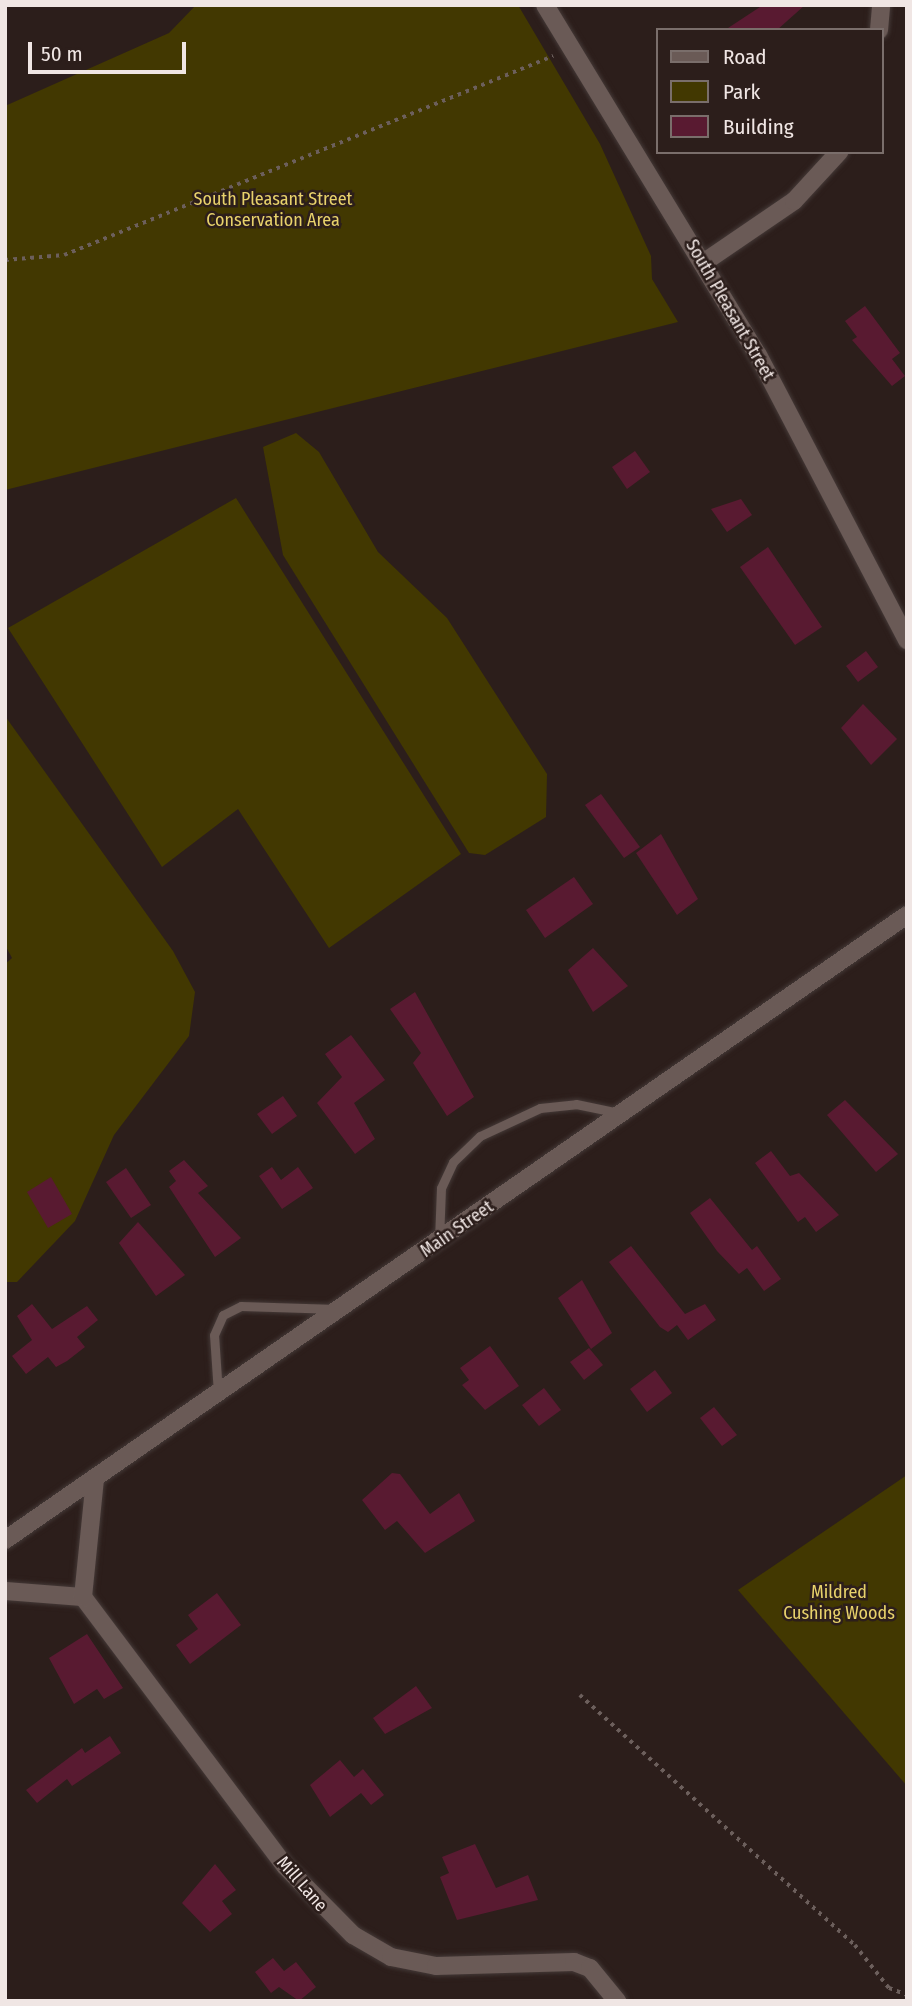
<!DOCTYPE html>
<style>
body{margin:0}
#map{position:relative;width:912px;height:2006px;overflow:hidden;background:#2c1e1b;font-family:"Fira Sans Condensed",sans-serif}
div>[style]{position:absolute}
[style*='--x']{left:calc(var(--x)*1px);top:calc(var(--y)*1px);width:calc(var(--w)*1px);rotate:calc(var(--a)*1deg)}
.green>*{inset:0;background:#423801}
.building>*{inset:0;background:#591a31}
.path>*{height:3.5px;margin-top:-1.75px;transform-origin:0;background:repeating-linear-gradient(90deg,#6c5f5c 0 3.5px,transparent 0 8.5px)}
.roads{filter:drop-shadow(0 0 2px #443937) drop-shadow(0 0 2px #443937)}
.service>*{height:9px;margin:-4.5px;padding:0 4.5px;transform-origin:4.5px;border-radius:4.5px;background:#6a5a56}
.minor>*{height:18px;margin:-9px;padding:0 9px;transform-origin:9px;border-radius:9px;background:#6a5a56}
.tertiary>*{height:18px;margin:-9px;padding:0 9px;transform-origin:9px;border-radius:9px;background:#6a5a56}
.secondary>*{height:18px;margin:-9px;padding:0 9px;transform-origin:9px;border-radius:9px;background:#6a5a56}
span{translate:-50% -50%;white-space:nowrap;text-align:center;line-height:1.15;-webkit-text-stroke:5px #2c1e1b;paint-order:stroke}
.park-label{font-size:18px;color:#e8d26b}
.street-label{font-size:18px;color:#f0e6e4}
.frame{position:absolute;inset:0;border:7px solid #f0e6e4;pointer-events:none}
.legend{position:absolute;left:656px;top:28px;width:228px;height:126px;box-sizing:border-box;background:#2c1e1b;border:2px solid #7a6e6b;margin:0;padding:9px 12px;list-style:none;font-size:21px;color:#f0e6e4}
.legend li{display:flex;align-items:center;gap:14px;height:35px}
.legend b{width:35px;border:2px solid #7a6e6b}
.scale{position:absolute;left:28px;top:42px;width:158px;height:32px;box-sizing:border-box;border:4px solid #f0e6e4;border-top:0;padding-left:9px;font-size:21px;line-height:24px;white-space:nowrap;color:#f0e6e4;-webkit-text-stroke:5px #2c1e1b;paint-order:stroke}
</style>
<div id="map">
<div class="green">
<div style="clip-path:polygon(196px 5px,518px 5px,600px 144px,651px 256px,652px 279px,678px 322px,5px 490px,5px 106px,169px 33px)"></div>
<div style="clip-path:polygon(296px 433px,319px 452px,378px 552px,447px 618px,547px 774px,546px 817px,485px 855px,469px 853px,283px 555px,263px 447px)"></div>
<div style="clip-path:polygon(236px 498px,461px 854px,329px 948px,238px 809px,162px 867px,8px 628px)"></div>
<div style="clip-path:polygon(5px 716px,173px 951px,195px 992px,189px 1036px,114px 1135px,75px 1221px,17px 1282px,5px 1282px,5px 964px,12px 958px,5px 945px)"></div>
<div style="clip-path:polygon(907px 1475px,907px 1786px,738px 1590px)"></div>
</div>
<div class="building">
<div style="clip-path:polygon(763px 5px,805px 5px,777px 30px,725px 30px)"></div>
<div style="clip-path:polygon(865px 306px,900px 353px,892px 359px,905px 376px,892px 386px,852px 340px,857px 337px,845px 321px)"></div>
<div style="clip-path:polygon(635px 451px,650px 472px,627px 489px,612px 467px)"></div>
<div style="clip-path:polygon(741px 499px,752px 515px,727px 532px,711px 509px)"></div>
<div style="clip-path:polygon(768px 547px,822px 627px,795px 645px,740px 567px)"></div>
<div style="clip-path:polygon(866px 651px,878px 667px,858px 682px,846px 666px)"></div>
<div style="clip-path:polygon(863px 704px,897px 739px,871px 765px,841px 728px)"></div>
<div style="clip-path:polygon(601px 794px,640px 847px,624px 858px,585px 805px)"></div>
<div style="clip-path:polygon(661px 834px,698px 899px,677px 915px,636px 853px)"></div>
<div style="clip-path:polygon(574px 877px,593px 904px,545px 938px,526px 910px)"></div>
<div style="clip-path:polygon(593px 948px,628px 986px,593px 1012px,568px 970px)"></div>
<div style="clip-path:polygon(415px 992px,474px 1097px,447px 1116px,413px 1063px,421px 1053px,390px 1009px)"></div>
<div style="clip-path:polygon(351px 1035px,385px 1080px,354px 1103px,375px 1139px,355px 1154px,317px 1103px,342px 1077px,325px 1054px)"></div>
<div style="clip-path:polygon(283px 1096px,297px 1116px,272px 1134px,257px 1114px)"></div>
<div style="clip-path:polygon(845px 1100px,898px 1154px,876px 1172px,827px 1115px)"></div>
<div style="clip-path:polygon(771px 1151px,790px 1176px,799px 1173px,839px 1215px,816px 1232px,805px 1217px,798px 1222px,755px 1163px)"></div>
<div style="clip-path:polygon(184px 1160px,208px 1186px,198px 1193px,241px 1238px,215px 1257px,169px 1187px,176px 1181px,169px 1171px)"></div>
<div style="clip-path:polygon(272px 1167px,281px 1180px,298px 1167px,313px 1188px,282px 1209px,259px 1176px)"></div>
<div style="clip-path:polygon(126px 1168px,151px 1205px,131px 1218px,106px 1182px)"></div>
<div style="clip-path:polygon(51px 1177px,72px 1214px,48px 1228px,27px 1192px)"></div>
<div style="clip-path:polygon(710px 1198px,752px 1250px,757px 1246px,781px 1279px,764px 1291px,747px 1268px,739px 1274px,717px 1251px,690px 1213px)"></div>
<div style="clip-path:polygon(138px 1222px,185px 1275px,156px 1296px,119px 1243px)"></div>
<div style="clip-path:polygon(631px 1246px,685px 1314px,705px 1304px,716px 1320px,688px 1340px,677px 1325px,668px 1332px,660px 1327px,609px 1262px)"></div>
<div style="clip-path:polygon(582px 1280px,612px 1333px,591px 1349px,558px 1298px)"></div>
<div style="clip-path:polygon(32px 1304px,52px 1329px,87px 1306px,98px 1320px,77px 1337px,85px 1347px,67px 1361px,56px 1367px,48px 1357px,26px 1374px,12px 1356px,32px 1340px,17px 1316px)"></div>
<div style="clip-path:polygon(490px 1346px,519px 1386px,485px 1410px,462px 1385px,469px 1380px,460px 1368px)"></div>
<div style="clip-path:polygon(589px 1348px,603px 1365px,584px 1380px,570px 1362px)"></div>
<div style="clip-path:polygon(655px 1370px,672px 1393px,647px 1412px,630px 1389px)"></div>
<div style="clip-path:polygon(544px 1388px,561px 1410px,539px 1426px,522px 1405px)"></div>
<div style="clip-path:polygon(714px 1407px,737px 1435px,722px 1446px,700px 1418px)"></div>
<div style="clip-path:polygon(392px 1473px,400px 1474px,430px 1514px,459px 1493px,475px 1521px,425px 1553px,397px 1521px,385px 1530px,362px 1500px)"></div>
<div style="clip-path:polygon(217px 1593px,241px 1625px,190px 1664px,176px 1645px,198px 1629px,188px 1615px)"></div>
<div style="clip-path:polygon(87px 1634px,123px 1688px,104px 1699px,97px 1689px,74px 1704px,49px 1658px)"></div>
<div style="clip-path:polygon(416px 1686px,432px 1708px,385px 1734px,373px 1718px)"></div>
<div style="clip-path:polygon(110px 1736px,121px 1753px,72px 1786px,67px 1779px,37px 1803px,26px 1790px,82px 1748px,85px 1753px)"></div>
<div style="clip-path:polygon(340px 1760px,354px 1777px,363px 1769px,384px 1795px,371px 1805px,361px 1793px,330px 1817px,310px 1785px)"></div>
<div style="clip-path:polygon(475px 1844px,496px 1888px,528px 1875px,538px 1900px,457px 1920px,440px 1877px,449px 1873px,442px 1857px)"></div>
<div style="clip-path:polygon(215px 1864px,236px 1890px,222px 1901px,232px 1914px,210px 1932px,182px 1903px)"></div>
<div style="clip-path:polygon(273px 1958px,284px 1971px,296px 1962px,316px 1987px,299px 2001px,279px 1987px,271px 1993px,255px 1972px)"></div>
</div>
<div class="path">
<div style="--x:5;--y:260;--w:59;--a:-4.8"></div>
<div style="--x:64;--y:255;--w:528;--a:-22.14"></div>
<div style="--x:580;--y:1695;--w:372;--a:42.3"></div>
<div style="--x:855;--y:1945;--w:55;--a:51.7"></div>
<div style="--x:889;--y:1988;--w:19;--a:21"></div>
</div>
<div class="roads">
<div class="service">
<div style="--x:439;--y:1240;--w:52;--a:-87.8"></div>
<div style="--x:441;--y:1188;--w:29;--a:-65"></div>
<div style="--x:453;--y:1162;--w:37;--a:-44"></div>
<div style="--x:480;--y:1136;--w:66;--a:-25"></div>
<div style="--x:540;--y:1108;--w:36;--a:-6"></div>
<div style="--x:576;--y:1104;--w:45;--a:11.6"></div>
<div style="--x:218;--y:1393;--w:58;--a:-93.9"></div>
<div style="--x:214;--y:1335;--w:22;--a:-66"></div>
<div style="--x:223;--y:1315;--w:20;--a:-27"></div>
<div style="--x:241;--y:1306;--w:96;--a:1.8"></div>
</div>
<div class="minor">
<div style="--x:879;--y:30;--w:25;--a:-85"></div>
<div style="--x:703;--y:263;--w:110;--a:-34.3"></div>
<div style="--x:794;--y:201;--w:67;--a:-47.4"></div>
<div style="--x:5;--y:1591;--w:78;--a:4.4"></div>
<div style="--x:83;--y:1597;--w:336;--a:53.1"></div>
<div style="--x:285;--y:1866;--w:97;--a:45.4"></div>
<div style="--x:353;--y:1935;--w:44;--a:30.1"></div>
<div style="--x:391;--y:1957;--w:46;--a:11.3"></div>
<div style="--x:436;--y:1966;--w:138;--a:-1.7"></div>
<div style="--x:574;--y:1962;--w:17;--a:21"></div>
<div style="--x:590;--y:1968;--w:43;--a:50.7"></div>
<div style="--x:83;--y:1597;--w:120;--a:-84.2"></div>
</div>
<div class="tertiary">
<div style="--x:545;--y:5;--w:410;--a:58.7"></div>
<div style="--x:758;--y:355;--w:322;--a:62.4"></div>
</div>
<div class="secondary">
<div style="--x:5;--y:1540;--w:1097;--a:-34.72"></div>
</div>
</div>
<div class="park-label">
<span style="left:273px;top:210px">South Pleasant Street<br>Conservation Area</span>
<span style="left:839px;top:1603px">Mildred<br>Cushing Woods</span>
</div>
<div class="street-label">
<span style="left:730px;top:310px;rotate:60deg">South Pleasant Street</span>
<span style="left:457px;top:1229px;rotate:-35deg">Main Street</span>
<span style="left:302px;top:1884px;rotate:49deg">Mill Lane</span>
</div>
<div class="frame"></div>
<ul class="legend">
<li><b style="height:9px;background:#6a5a56"></b>Road</li>
<li><b style="height:19px;background:#423801"></b>Park</li>
<li><b style="height:19px;background:#591a31"></b>Building</li>
</ul>
<div class="scale">50 m</div>
</div>
